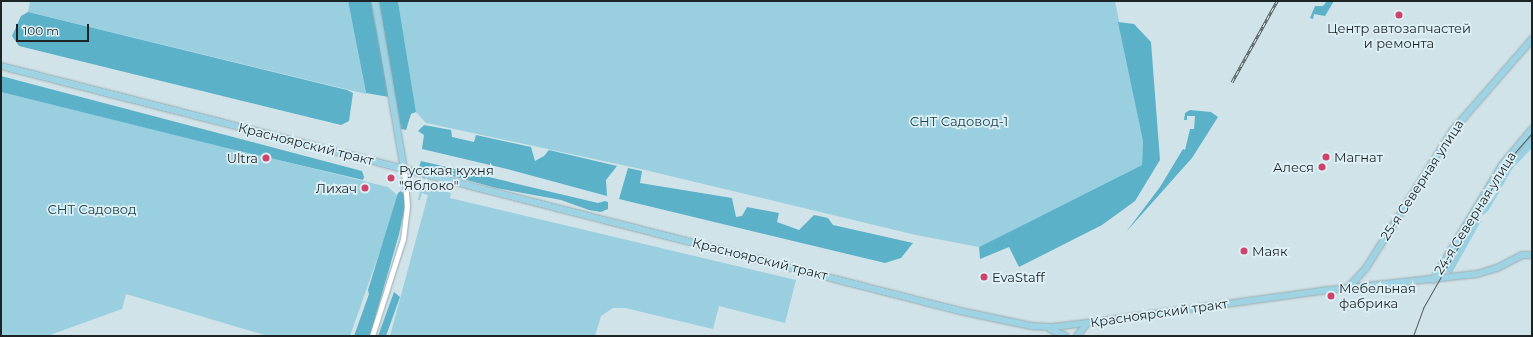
<!DOCTYPE html>
<meta charset="utf-8">
<style>
body{margin:0}
#map{position:relative;width:1533px;height:337px;overflow:hidden;background:#d0e3e8;font-family:Montserrat,sans-serif}
div>[style]{position:absolute}
[style*='--x']{left:calc(var(--x)*1px);top:calc(var(--y)*1px);width:calc(var(--w)*1px);rotate:calc(var(--a)*1deg)}
.green>*{inset:0;background:#9acfdf}
.forest>*{inset:0;background:#5bb1c8}
.roads{filter:drop-shadow(0 0 1px #99abb0) drop-shadow(0 0 1px #99abb0)}
.minor>*{height:5px;margin:-2.5px;padding:0 2.5px;transform-origin:2.5px;border-radius:2.5px;background:#fff}
.major>*{height:6px;margin:-3px;padding:0 3px;transform-origin:3px;border-radius:3px;background:#9dd3e2}
.tram>*{height:1px;margin:-0.5px;padding:0 0.5px;transform-origin:0.5px;border-radius:0.5px;background:#545e61}
.rail>*{height:3px;margin-top:-1.5px;transform-origin:0;background:repeating-linear-gradient(90deg,#ddf0f6 0 4.5px,#545e61 0 9px);box-sizing:border-box;border-block:1px solid #545e61}
.dots>*{width:11px;height:11px;translate:-50% -50%;box-sizing:border-box;border:2px solid #ddf0f6;border-radius:50%}
span{translate:-50% -50%;white-space:nowrap;text-align:center;line-height:1.15;-webkit-text-stroke:3.5px #ddf0f6;paint-order:stroke}
.poi-label{font-size:13px;color:#1d2426}
.left{translate:0 -50%;text-align:left}
.right{translate:-100% -50%;text-align:right}
.park-label{font-size:13px;color:#1b424d}
.street-label{font-size:13px;color:#1d2426}
.frame{position:absolute;inset:0;border:2px solid #1d2426;pointer-events:none}
.scale{position:absolute;left:16px;top:24px;width:73px;height:18px;box-sizing:border-box;border:2px solid #1d2426;border-top:0;padding-left:5px;font-size:12px;line-height:14px;white-space:nowrap;color:#1d2426;-webkit-text-stroke:3px #ddf0f6;paint-order:stroke}
</style>
<div id="map">
<div class="green">
<div style="clip-path:polygon(30px 1px,348px 1px,366px 94px,28px 12px)"></div>
<div style="clip-path:polygon(398px 1px,1115px 1px,1143px 141px,1142px 165px,979px 247px,916px 235px,641px 169px,426px 123px,416px 112px)"></div>
<div style="clip-path:polygon(1px 92px,388px 187px,399px 197px,350px 336px,268px 336px,126px 294px,122px 309px,47px 336px,1px 336px)"></div>
<div style="clip-path:polygon(1532px 133px,1532px 148px,1512px 169px,1502px 187px,1494px 182px)"></div>
<div style="clip-path:polygon(421px 186px,451px 193px,450px 198px,796px 280px,785px 323px,719px 306px,713px 329px,625px 308px,613px 308px,601px 316px,595px 336px,390px 336px,428px 195px,422px 193px,420px 200px,418px 200px)"></div>
<div style="clip-path:polygon(1491px 186px,1495px 188px,1487px 201px,1490px 203px,1498px 190px,1500px 191px,1488px 211px,1483px 215px,1478px 210px)"></div>
<div style="clip-path:polygon(1473px 218px,1480px 218px,1481px 221px,1452px 273px,1443px 272px)"></div>
</div>
<div class="forest">
<div style="clip-path:polygon(348px 1px,371px 1px,389px 97px,366px 93px)"></div>
<div style="clip-path:polygon(379px 1px,398px 1px,416px 112px,411px 114px,406px 130px,401px 129px)"></div>
<div style="clip-path:polygon(1327px 1px,1334px 1px,1325px 16px,1314px 14px,1313px 19px,1310px 18px,1315px 6px,1323px 6px)"></div>
<div style="clip-path:polygon(28px 12px,347px 90px,353px 93px,349px 121px,341px 125px,19px 46px,12px 36px,21px 16px)"></div>
<div style="clip-path:polygon(1118px 22px,1134px 24px,1151px 42px,1160px 160px,1135px 201px,1102px 225px,1019px 267px,1009px 247px,980px 259px,979px 247px,1142px 165px,1143px 141px)"></div>
<div style="clip-path:polygon(1px 76px,362px 171px,364px 177px,363px 180px,227px 148px,1px 92px)"></div>
<div style="clip-path:polygon(1190px 110px,1211px 112px,1218px 117px,1192px 158px,1126px 232px,1160px 187px,1183px 149px,1185px 150px,1190px 129px,1194px 129px,1195px 116px,1187px 116px,1187px 120px,1184px 120px,1185px 113px)"></div>
<div style="clip-path:polygon(424px 125px,451px 130px,452px 137px,474px 142px,476px 135px,531px 147px,535px 161px,544px 156px,549px 150px,617px 166px,606px 180px,607px 196px,507px 169px,422px 149px,424px 135px,418px 131px)"></div>
<div style="clip-path:polygon(421px 161px,598px 203px,605px 201px,608px 202px,608px 209px,601px 212px,589px 210px,561px 200px,496px 188px,419px 167px)"></div>
<div style="clip-path:polygon(628px 168px,642px 171px,640px 183px,732px 198px,736px 217px,742px 216px,747px 207px,779px 213px,777px 222px,799px 230px,814px 215px,828px 218px,833px 225px,913px 243px,901px 258px,885px 263px,619px 199px)"></div>
<div style="clip-path:polygon(401px 191px,404px 194px,404px 211px,399px 234px,370px 336px,354px 336px,369px 294px,368px 290px,398px 193px)"></div>
<div style="clip-path:polygon(394px 292px,400px 297px,386px 336px,378px 336px)"></div>
</div>
<div class="roads">
<div class="minor">
<div style="--x:372;--y:336;--w:102;--a:-72.3"></div>
<div style="--x:403;--y:239;--w:34;--a:-83"></div>
<div style="--x:407;--y:205;--w:36;--a:-95"></div>
</div>
<div class="major">
<div style="--x:375;--y:1;--w:170;--a:80.2"></div>
<div style="--x:1;--y:66;--w:990;--a:14.33"></div>
<div style="--x:960;--y:311;--w:73;--a:11.9"></div>
<div style="--x:1031;--y:326;--w:22;--a:3"></div>
<div style="--x:1053;--y:327;--w:34;--a:-7"></div>
<div style="--x:1087;--y:323;--w:235;--a:-7.8"></div>
<div style="--x:1320;--y:291;--w:158;--a:-6.2"></div>
<div style="--x:1477;--y:274;--w:21;--a:-17"></div>
<div style="--x:1497;--y:268;--w:28;--a:-27"></div>
<div style="--x:1522;--y:255;--w:10;--a:0"></div>
<div style="--x:1433;--y:280;--w:134;--a:-59"></div>
<div style="--x:1502;--y:165;--w:47;--a:-50.2"></div>
<div style="--x:1348;--y:288;--w:27;--a:-48"></div>
<div style="--x:1366;--y:268;--w:163;--a:-57.8"></div>
<div style="--x:1453;--y:130;--w:121;--a:-49"></div>
<div style="--x:1050;--y:329;--w:17;--a:24"></div>
<div style="--x:1077;--y:336;--w:16;--a:-52"></div>
</div>
</div>
<div class="tram">
<div style="--x:1413;--y:336;--w:30;--a:-70"></div>
<div style="--x:1423;--y:308;--w:143;--a:-60.2"></div>
<div style="--x:1494;--y:184;--w:32;--a:-58"></div>
<div style="--x:1511;--y:157;--w:32;--a:-49"></div>
</div>
<div class="rail">
<div style="--x:1232;--y:82;--w:93;--a:-60.9"></div>
</div>
<div class="dots">
<div style="left:1399px;top:15px;background:#d04269"></div>
<div style="left:1326px;top:157px;background:#d04269"></div>
<div style="left:266px;top:158px;background:#d04269"></div>
<div style="left:1322px;top:167px;background:#d04269"></div>
<div style="left:391px;top:178px;background:#d04269"></div>
<div style="left:365px;top:188px;background:#d04269"></div>
<div style="left:1244px;top:251px;background:#d04269"></div>
<div style="left:984px;top:277px;background:#d04269"></div>
<div style="left:1331px;top:296px;background:#d04269"></div>
</div>
<div class="poi-label">
<span style="left:1399px;top:36px">Центр автозапчастей<br>и ремонта</span>
<span class="left" style="left:1334px;top:157px">Магнат</span>
<span class="right" style="left:258px;top:158px">Ultra</span>
<span class="right" style="left:1314px;top:167px">Алеся</span>
<span class="left" style="left:399px;top:178px">Русская кухня<br>"Яблоко"</span>
<span class="right" style="left:357px;top:188px">Лихач</span>
<span class="left" style="left:1252px;top:251px">Маяк</span>
<span class="left" style="left:992px;top:277px">EvaStaff</span>
<span class="left" style="left:1339px;top:296px">Мебельная<br>фабрика</span>
</div>
<div class="park-label">
<span style="left:959px;top:121px">СНТ Садовод-1</span>
<span style="left:92px;top:209px">СНТ Садовод</span>
</div>
<div class="street-label">
<span style="left:306px;top:144px;rotate:14deg">Красноярский тракт</span>
<span style="left:1422px;top:180px;rotate:-57deg">25-я Северная улица</span>
<span style="left:1475px;top:213px;rotate:-58deg">24-я Северная улица</span>
<span style="left:760px;top:259px;rotate:14deg">Красноярский тракт</span>
<span style="left:1159px;top:313px;rotate:-8deg">Красноярский тракт</span>
</div>
<div class="frame"></div>
<div class="scale">100 m</div>
</div>
